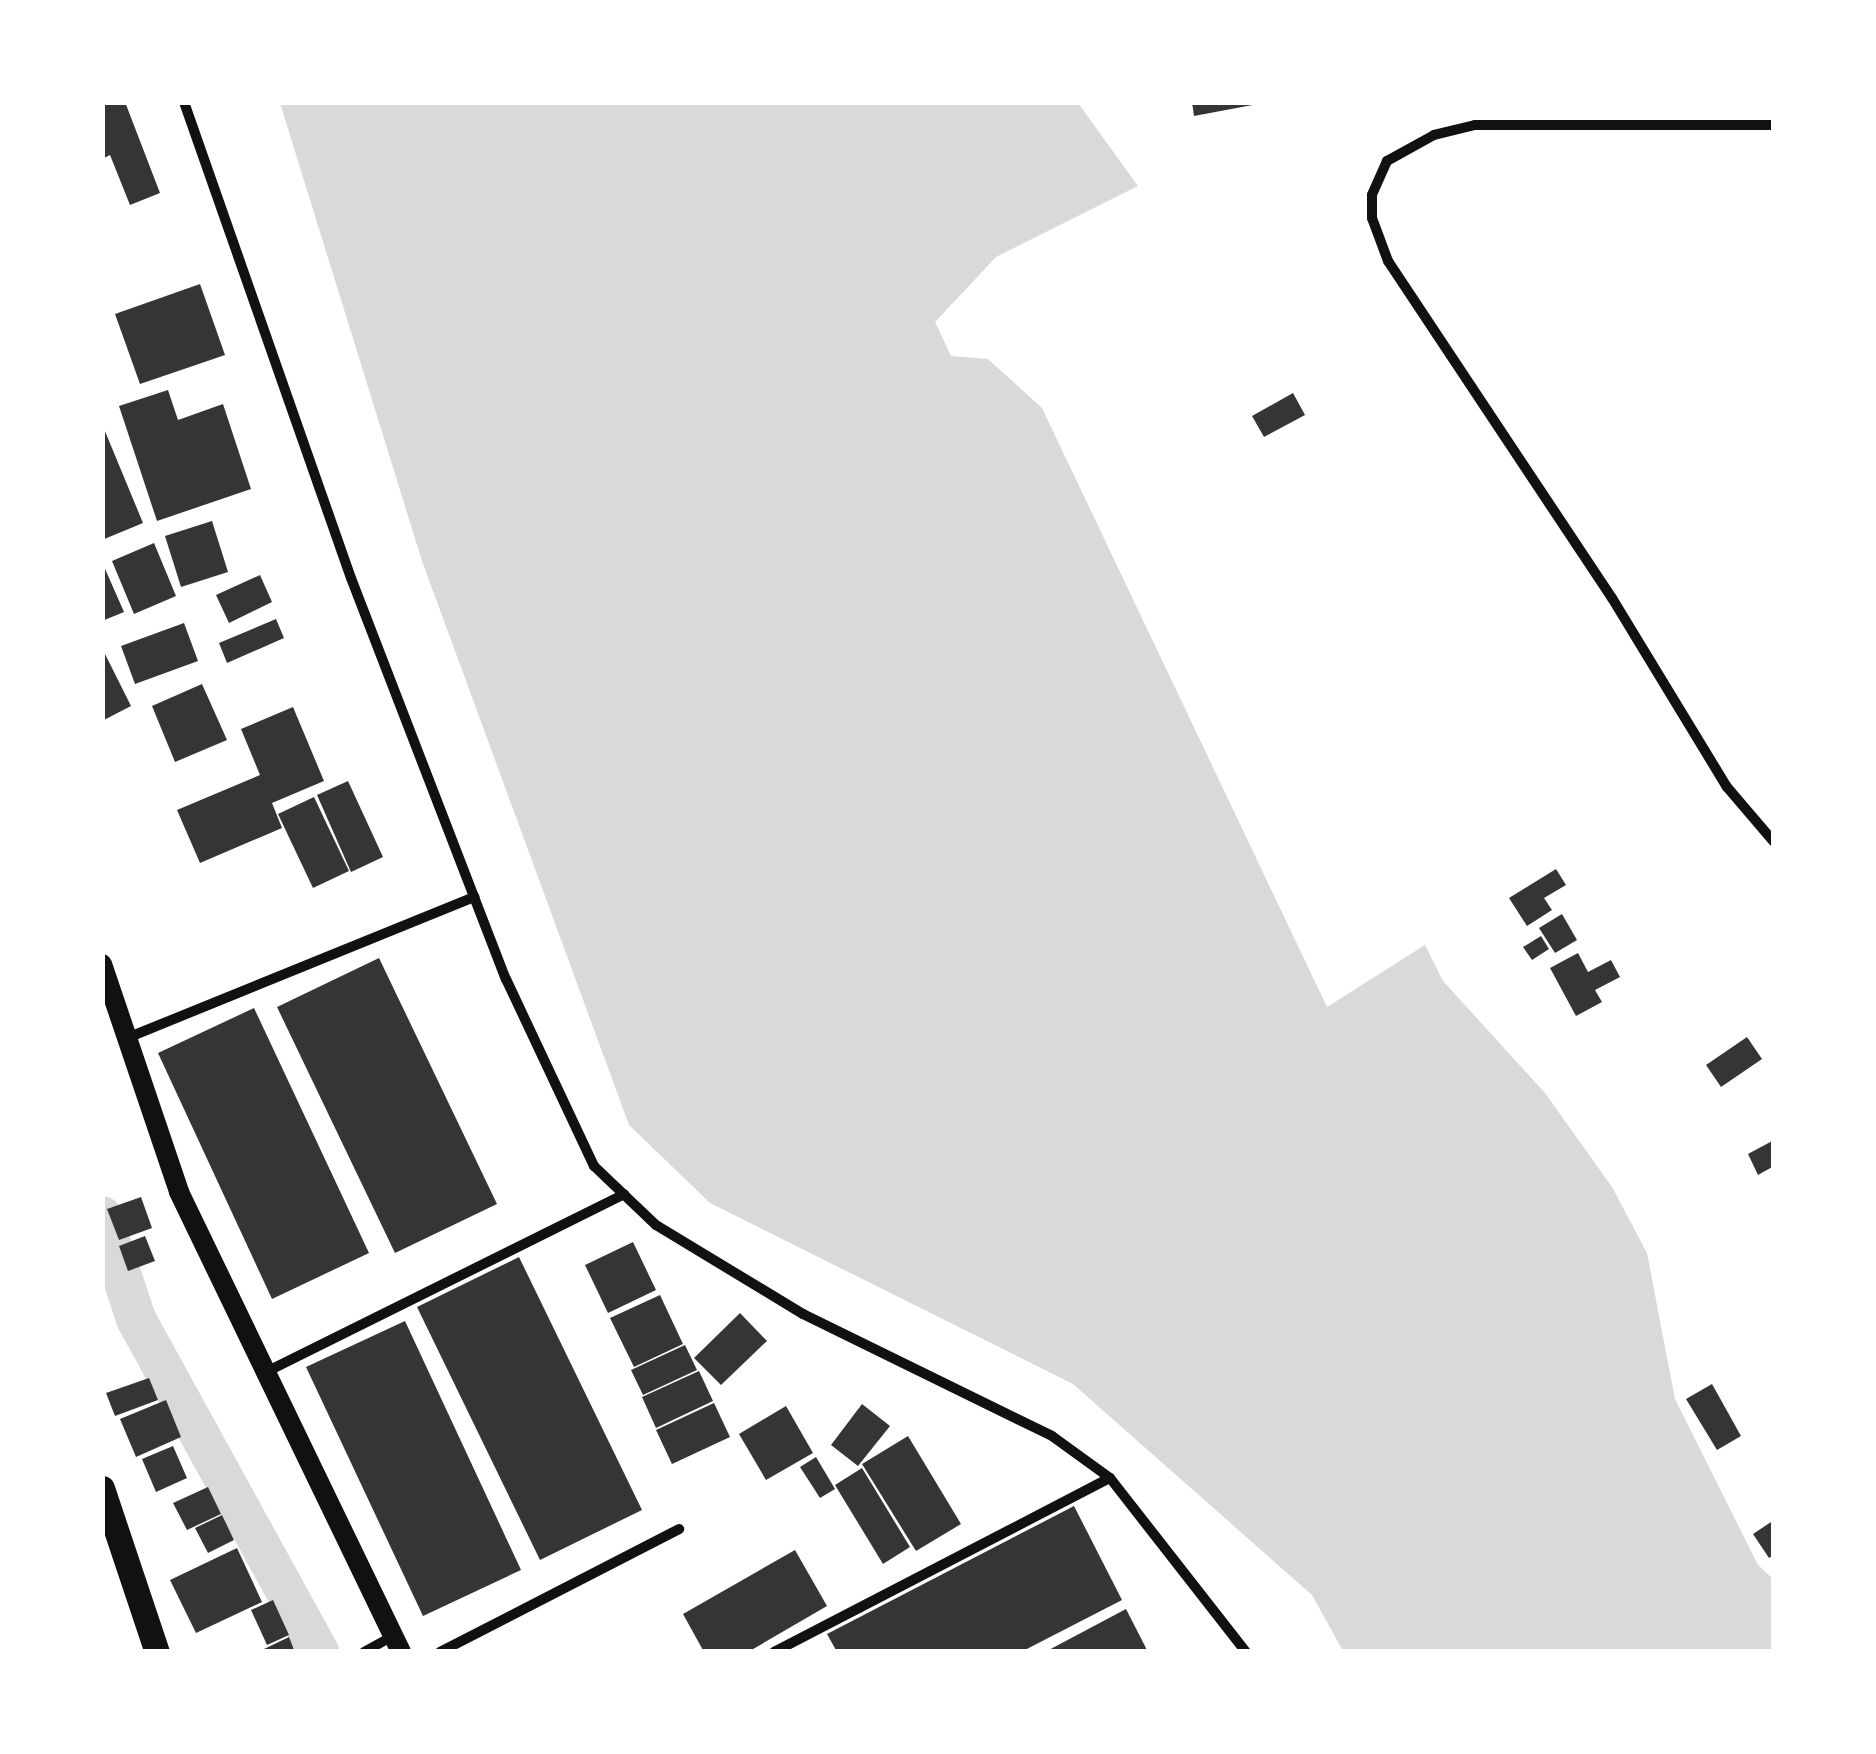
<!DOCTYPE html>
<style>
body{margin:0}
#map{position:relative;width:1876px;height:1754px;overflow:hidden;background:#fff;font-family:Arial,sans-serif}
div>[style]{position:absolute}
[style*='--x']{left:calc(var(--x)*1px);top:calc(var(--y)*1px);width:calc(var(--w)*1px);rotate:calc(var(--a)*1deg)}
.water>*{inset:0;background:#d9d9d9}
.canal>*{height:40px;margin:-20px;padding:0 20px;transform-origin:20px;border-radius:20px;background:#d9d9d9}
.building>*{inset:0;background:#353535}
.minor>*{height:10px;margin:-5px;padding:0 5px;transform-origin:5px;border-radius:5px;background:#111}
.secondary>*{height:20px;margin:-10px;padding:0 10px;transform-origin:10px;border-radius:10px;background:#111}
.primary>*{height:25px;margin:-12.5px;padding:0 12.5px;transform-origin:12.5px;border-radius:12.5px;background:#111}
span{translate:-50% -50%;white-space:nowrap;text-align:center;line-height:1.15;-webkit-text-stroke:9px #fff;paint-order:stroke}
.frame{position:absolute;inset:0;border:105px solid #fff;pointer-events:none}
</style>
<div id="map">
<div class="water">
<div style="clip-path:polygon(280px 103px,1078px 103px,1138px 186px,996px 257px,935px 322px,951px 356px,988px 359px,1042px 408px,1327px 1007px,1425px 945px,1443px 981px,1545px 1093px,1612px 1187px,1647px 1253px,1675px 1399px,1758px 1565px,1773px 1579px,1773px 1651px,1343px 1651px,1312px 1595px,1073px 1384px,710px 1203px,629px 1125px,422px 561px)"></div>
</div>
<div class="canal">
<div style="--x:102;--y:1216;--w:108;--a:71.7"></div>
<div style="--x:136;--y:1319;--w:380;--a:61.2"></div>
</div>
<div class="building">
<div style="clip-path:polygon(102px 102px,125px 102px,160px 193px,130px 205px,110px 155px,102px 159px)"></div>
<div style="clip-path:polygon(1192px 102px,1258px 102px,1258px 104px,1194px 116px)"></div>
<div style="clip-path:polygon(200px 284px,225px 355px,140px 384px,115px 314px)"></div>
<div style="clip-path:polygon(168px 390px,178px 420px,223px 404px,251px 489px,157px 521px,119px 406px)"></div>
<div style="clip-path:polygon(1293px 393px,1305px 415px,1264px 437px,1252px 416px)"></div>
<div style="clip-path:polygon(102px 424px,143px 523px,102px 540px)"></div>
<div style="clip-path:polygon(212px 521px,228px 572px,181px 587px,165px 536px)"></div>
<div style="clip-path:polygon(154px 543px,176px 596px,134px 614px,112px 561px)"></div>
<div style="clip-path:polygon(102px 562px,124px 612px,102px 621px)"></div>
<div style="clip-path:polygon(260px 575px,272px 602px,229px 623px,216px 595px)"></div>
<div style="clip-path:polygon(276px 619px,284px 638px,227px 663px,219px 643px)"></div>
<div style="clip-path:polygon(184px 623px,198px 661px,135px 684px,121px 646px)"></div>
<div style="clip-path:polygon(102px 648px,131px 706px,102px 721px)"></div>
<div style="clip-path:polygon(202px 684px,227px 740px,175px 762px,152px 706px)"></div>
<div style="clip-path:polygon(293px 707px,324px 781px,272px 803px,282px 828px,200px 863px,177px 810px,260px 775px,241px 729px)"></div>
<div style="clip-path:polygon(348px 781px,383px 857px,351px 872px,317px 795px)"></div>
<div style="clip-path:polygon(314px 797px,349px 871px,313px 888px,278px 814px)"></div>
<div style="clip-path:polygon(1556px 869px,1566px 885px,1544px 898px,1552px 910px,1527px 926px,1509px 898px)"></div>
<div style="clip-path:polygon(1562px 914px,1577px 940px,1555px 953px,1539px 928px)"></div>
<div style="clip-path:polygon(1541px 936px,1549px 949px,1532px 960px,1523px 947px)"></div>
<div style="clip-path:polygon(1578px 953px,1588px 972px,1611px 960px,1620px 977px,1595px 990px,1602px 1002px,1576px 1016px,1550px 968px)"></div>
<div style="clip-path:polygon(379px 958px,497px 1204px,395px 1253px,277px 1007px)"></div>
<div style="clip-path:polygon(254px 1008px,369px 1253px,272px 1299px,158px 1053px)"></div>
<div style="clip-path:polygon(1747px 1037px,1762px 1059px,1721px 1087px,1706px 1065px)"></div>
<div style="clip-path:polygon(1774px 1140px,1774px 1166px,1758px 1175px,1748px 1154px)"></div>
<div style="clip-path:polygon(141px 1197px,152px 1228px,119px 1240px,107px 1209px)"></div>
<div style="clip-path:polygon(145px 1236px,155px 1261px,128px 1271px,119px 1246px)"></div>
<div style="clip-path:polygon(633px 1242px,656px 1290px,608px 1313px,585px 1265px)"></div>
<div style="clip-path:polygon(519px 1257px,642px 1510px,540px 1560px,417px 1307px)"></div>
<div style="clip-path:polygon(660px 1295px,683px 1344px,634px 1367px,610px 1318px)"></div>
<div style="clip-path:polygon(740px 1313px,767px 1341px,721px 1385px,694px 1358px)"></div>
<div style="clip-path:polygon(405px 1321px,521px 1570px,423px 1616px,306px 1367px)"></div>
<div style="clip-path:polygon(685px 1345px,697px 1370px,643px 1395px,631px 1370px)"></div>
<div style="clip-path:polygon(699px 1371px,713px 1401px,656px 1428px,642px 1397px)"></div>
<div style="clip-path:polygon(149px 1378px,158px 1400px,115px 1416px,106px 1393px)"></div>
<div style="clip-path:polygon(1712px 1384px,1741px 1436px,1717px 1450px,1686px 1399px)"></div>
<div style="clip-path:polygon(166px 1400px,181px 1437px,136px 1457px,120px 1419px)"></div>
<div style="clip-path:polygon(714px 1403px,730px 1437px,672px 1464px,656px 1430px)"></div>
<div style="clip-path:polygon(862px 1404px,890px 1426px,858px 1466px,831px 1445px)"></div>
<div style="clip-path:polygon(786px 1406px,813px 1453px,766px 1480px,739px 1434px)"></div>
<div style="clip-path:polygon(908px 1436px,961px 1524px,916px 1551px,862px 1464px)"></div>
<div style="clip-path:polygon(173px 1446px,187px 1478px,156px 1492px,142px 1459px)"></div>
<div style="clip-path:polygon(816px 1457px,835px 1489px,820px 1498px,800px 1467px)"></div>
<div style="clip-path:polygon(862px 1468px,910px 1547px,883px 1564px,835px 1485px)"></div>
<div style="clip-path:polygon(208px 1487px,221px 1514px,187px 1530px,173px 1503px)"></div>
<div style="clip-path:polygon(1074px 1506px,1122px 1600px,1021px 1652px,837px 1652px,827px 1634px)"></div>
<div style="clip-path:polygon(222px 1515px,234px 1540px,208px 1553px,195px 1528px)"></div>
<div style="clip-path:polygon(1774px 1520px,1774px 1555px,1769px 1558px,1753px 1534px)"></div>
<div style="clip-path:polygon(237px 1548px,262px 1602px,196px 1633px,170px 1580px)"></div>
<div style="clip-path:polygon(795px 1550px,827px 1606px,748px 1652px,704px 1652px,683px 1614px)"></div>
<div style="clip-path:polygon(273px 1600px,289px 1635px,267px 1645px,251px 1610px)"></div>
<div style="clip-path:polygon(1126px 1609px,1148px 1652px,1045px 1652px)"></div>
<div style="clip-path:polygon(289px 1637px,295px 1652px,266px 1652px,264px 1649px)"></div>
</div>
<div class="minor">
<div style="--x:184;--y:102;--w:504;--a:70.67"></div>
<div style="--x:351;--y:578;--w:430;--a:68.9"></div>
<div style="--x:506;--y:979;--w:207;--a:64.8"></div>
<div style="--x:594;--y:1166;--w:86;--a:43.6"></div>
<div style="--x:656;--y:1225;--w:172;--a:31.2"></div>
<div style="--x:803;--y:1314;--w:277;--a:26.1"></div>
<div style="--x:1052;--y:1436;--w:72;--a:35.9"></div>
<div style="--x:1110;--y:1478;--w:221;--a:52"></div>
<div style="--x:1774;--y:125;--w:299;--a:180"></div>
<div style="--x:1475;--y:125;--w:42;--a:166.3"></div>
<div style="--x:1434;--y:135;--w:54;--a:151"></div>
<div style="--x:1387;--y:161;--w:37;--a:114"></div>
<div style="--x:1372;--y:195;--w:23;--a:90"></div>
<div style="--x:1372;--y:218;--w:46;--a:69.6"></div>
<div style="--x:1388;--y:261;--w:405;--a:56.4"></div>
<div style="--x:1612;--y:598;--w:221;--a:58.7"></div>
<div style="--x:1727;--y:787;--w:72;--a:49.5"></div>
<div style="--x:127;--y:1038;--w:375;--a:-22.1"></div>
<div style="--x:266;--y:1372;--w:400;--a:-26.4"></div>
<div style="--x:364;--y:1652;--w:33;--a:-29"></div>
<div style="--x:440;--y:1652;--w:269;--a:-27.2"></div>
<div style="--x:774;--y:1652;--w:378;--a:-27.4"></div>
</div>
<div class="secondary">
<div style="--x:102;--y:964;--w:241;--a:71.3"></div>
<div style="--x:179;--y:1192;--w:511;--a:64.24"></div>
</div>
<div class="primary">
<div style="--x:102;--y:1488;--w:173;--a:71.5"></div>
</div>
<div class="frame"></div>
</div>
